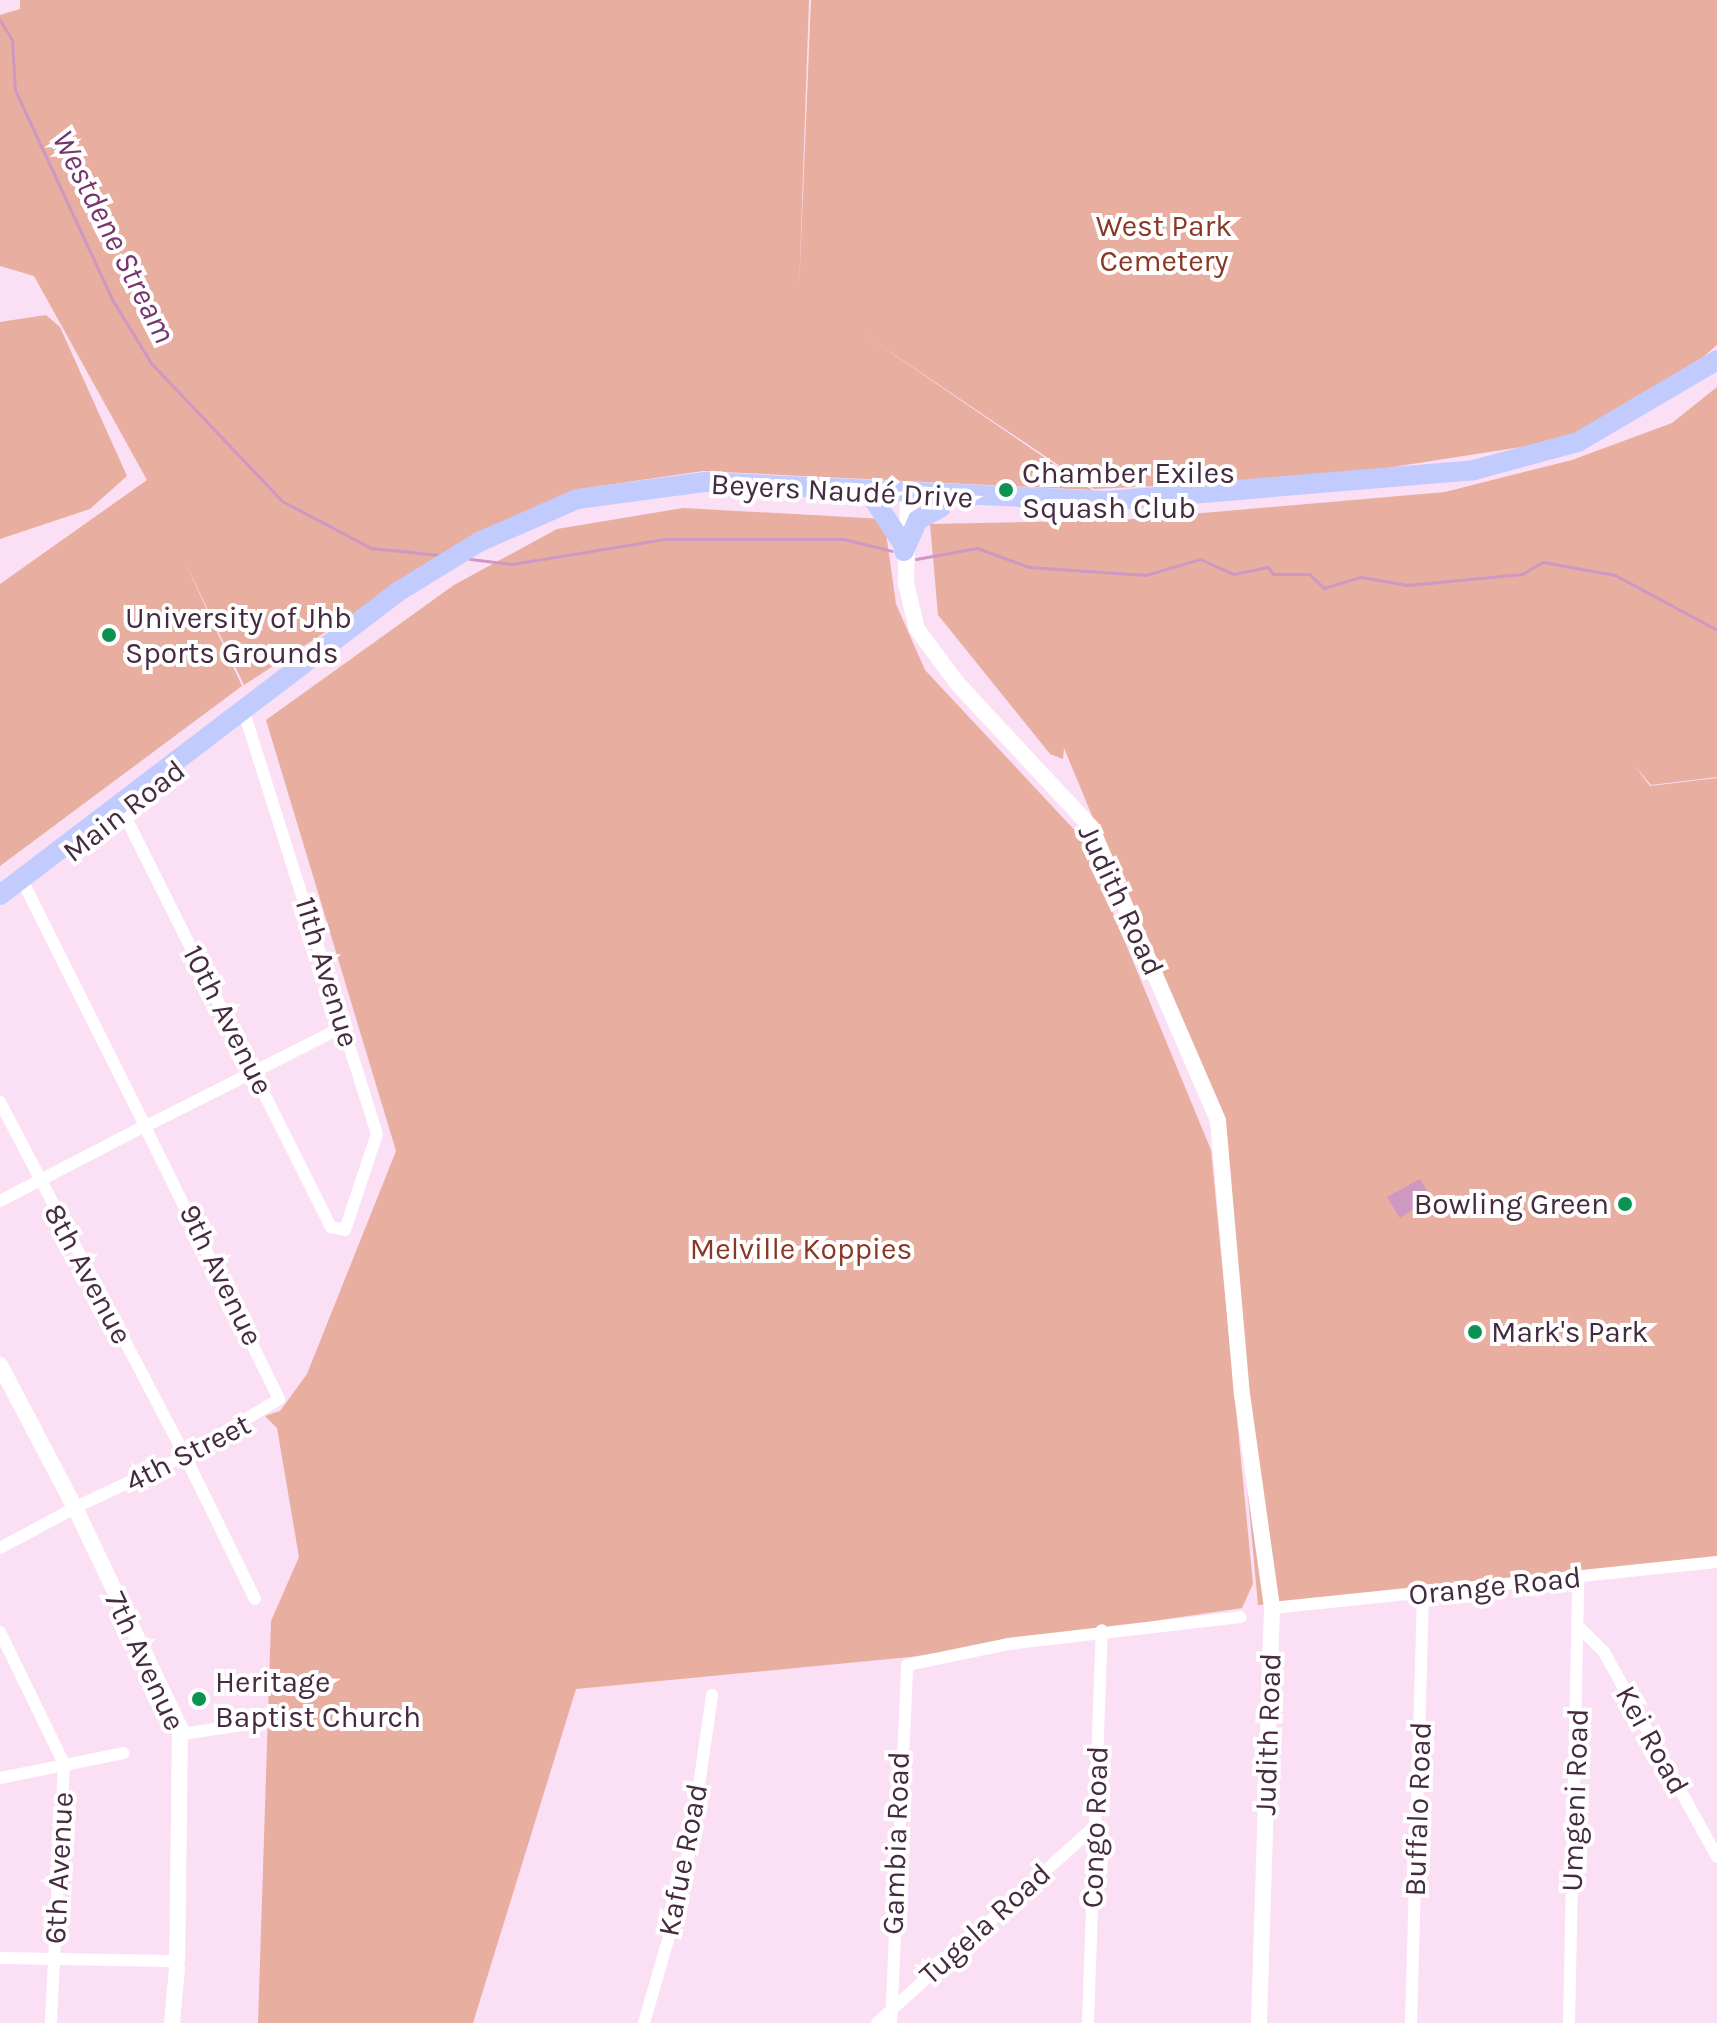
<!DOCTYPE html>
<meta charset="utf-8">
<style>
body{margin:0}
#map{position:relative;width:1717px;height:2023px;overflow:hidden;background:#fbdff5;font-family:Karla,sans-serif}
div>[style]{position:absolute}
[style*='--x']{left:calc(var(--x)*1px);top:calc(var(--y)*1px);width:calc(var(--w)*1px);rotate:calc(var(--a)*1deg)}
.green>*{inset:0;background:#e8aea0}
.water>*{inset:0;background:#ce98c3}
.stream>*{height:3px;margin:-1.5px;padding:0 1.5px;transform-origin:1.5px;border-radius:1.5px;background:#ce98c3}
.minor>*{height:12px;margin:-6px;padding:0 6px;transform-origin:6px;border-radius:6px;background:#fff}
.tertiary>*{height:16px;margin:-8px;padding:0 8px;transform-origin:8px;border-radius:8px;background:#fff}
.primary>*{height:20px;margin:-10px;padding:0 10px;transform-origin:10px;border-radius:10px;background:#c1cbfe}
.dots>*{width:22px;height:22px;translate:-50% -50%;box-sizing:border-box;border:4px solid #fff;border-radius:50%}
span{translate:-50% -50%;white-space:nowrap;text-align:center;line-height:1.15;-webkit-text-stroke:8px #fff;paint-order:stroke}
.park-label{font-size:30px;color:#8a3826}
.poi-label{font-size:30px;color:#462b40}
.left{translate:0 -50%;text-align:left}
.right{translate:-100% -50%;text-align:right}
.street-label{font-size:30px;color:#462b40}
.water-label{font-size:32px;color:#76356c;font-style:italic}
</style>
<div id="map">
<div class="green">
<div style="clip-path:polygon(20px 0,809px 0,799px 291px,811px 0,1717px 0,1717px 345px,1672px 384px,1559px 441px,1322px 478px,1094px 489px,859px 331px,1092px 490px,703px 471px,593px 487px,473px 536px,244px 685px,183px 558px,242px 686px,0 866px,0 584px,147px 480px,34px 276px,0 266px,0 15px,20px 9px)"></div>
<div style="clip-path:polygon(46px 315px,60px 327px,127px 476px,90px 509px,0 539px,0 322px)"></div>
<div style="clip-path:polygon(1717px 387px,1717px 777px,1651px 785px,1634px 765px,1650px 786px,1717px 778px,1717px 1557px,1572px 1578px,1258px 1605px,1212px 1106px,1064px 748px,1063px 759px,1050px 754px,938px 615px,930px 524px,1122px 520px,1445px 492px,1572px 460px,1672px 423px)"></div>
<div style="clip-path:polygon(683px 508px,884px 519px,896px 604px,925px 670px,1082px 838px,1211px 1150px,1253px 1584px,1242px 1608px,910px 1657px,576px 1689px,473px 2023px,258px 2023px,271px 1621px,299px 1557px,277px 1428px,265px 1416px,280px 1411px,307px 1374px,396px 1151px,266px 720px,454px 585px,557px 529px)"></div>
</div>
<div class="water">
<div style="clip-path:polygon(1420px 1179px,1431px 1198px,1400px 1218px,1387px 1197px)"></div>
</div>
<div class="stream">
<div style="--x:0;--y:20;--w:23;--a:59"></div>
<div style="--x:12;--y:40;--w:50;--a:86.6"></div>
<div style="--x:15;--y:90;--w:233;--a:65.1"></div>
<div style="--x:113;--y:301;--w:73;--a:58.5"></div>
<div style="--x:151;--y:363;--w:190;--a:46.5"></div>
<div style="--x:282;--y:501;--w:101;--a:27.8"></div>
<div style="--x:371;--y:548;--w:68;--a:5.9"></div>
<div style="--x:470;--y:559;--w:42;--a:6.8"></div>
<div style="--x:512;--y:564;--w:154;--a:-9.3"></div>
<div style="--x:664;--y:539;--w:180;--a:0"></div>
<div style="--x:844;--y:539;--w:49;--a:14"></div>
<div style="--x:916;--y:559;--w:62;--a:-10.2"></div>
<div style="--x:977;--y:548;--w:55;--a:20.1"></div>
<div style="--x:1029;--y:567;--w:117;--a:3.9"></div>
<div style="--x:1146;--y:575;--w:56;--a:-16.5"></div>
<div style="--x:1200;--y:559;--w:37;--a:24"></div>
<div style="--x:1234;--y:574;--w:35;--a:-12"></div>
<div style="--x:1268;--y:567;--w:9;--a:54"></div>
<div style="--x:1273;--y:574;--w:36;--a:0"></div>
<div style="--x:1309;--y:574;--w:21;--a:43"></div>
<div style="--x:1324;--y:588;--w:39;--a:-17"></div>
<div style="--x:1361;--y:577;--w:47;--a:9.9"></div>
<div style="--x:1407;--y:585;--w:116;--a:-5.5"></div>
<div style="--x:1522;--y:574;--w:24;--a:-30"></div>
<div style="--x:1543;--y:562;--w:73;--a:10.2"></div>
<div style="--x:1615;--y:575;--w:116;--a:28.3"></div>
</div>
<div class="minor">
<div style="--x:119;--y:804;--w:473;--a:63.4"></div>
<div style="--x:331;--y:1227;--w:14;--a:12"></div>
<div style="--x:345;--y:1230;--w:101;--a:-71.6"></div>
<div style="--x:377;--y:1134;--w:447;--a:-107.5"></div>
<div style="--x:22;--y:880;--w:273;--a:63.4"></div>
<div style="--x:0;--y:1102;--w:386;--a:62.4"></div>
<div style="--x:152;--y:1123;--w:216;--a:-26.7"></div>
<div style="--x:0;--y:1201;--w:161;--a:-27.4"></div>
<div style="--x:185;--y:1456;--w:159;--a:63.9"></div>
<div style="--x:76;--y:1507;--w:120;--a:-25.1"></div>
<div style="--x:185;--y:1456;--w:110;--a:-31.2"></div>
<div style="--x:279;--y:1399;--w:297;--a:-116.2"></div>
<div style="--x:0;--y:1548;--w:76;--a:-28.2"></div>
<div style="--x:1272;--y:1608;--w:447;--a:-5.9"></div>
<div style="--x:1581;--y:1629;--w:33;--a:45"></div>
<div style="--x:1604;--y:1652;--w:234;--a:61.1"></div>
<div style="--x:0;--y:1632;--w:147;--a:64.1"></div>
<div style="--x:64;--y:1764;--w:259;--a:92.9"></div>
<div style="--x:182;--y:1734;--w:61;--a:-8.5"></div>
<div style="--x:0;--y:1778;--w:126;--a:-11.4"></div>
<div style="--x:0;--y:1958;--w:169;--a:1"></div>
<div style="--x:644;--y:2023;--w:148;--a:-73.9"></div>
<div style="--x:685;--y:1881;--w:188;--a:-81.7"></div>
<div style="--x:877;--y:2023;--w:292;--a:-42.1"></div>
<div style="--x:891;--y:2023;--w:358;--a:-87.4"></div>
<div style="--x:907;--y:1665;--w:103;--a:-11.7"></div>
<div style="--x:1008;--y:1644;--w:234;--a:-6.6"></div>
<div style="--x:1088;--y:2023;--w:393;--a:-88"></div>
<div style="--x:1411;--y:2023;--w:429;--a:-88.4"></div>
<div style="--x:1569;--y:2023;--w:446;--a:-88.8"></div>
</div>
<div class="tertiary">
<div style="--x:908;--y:493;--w:90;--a:91.3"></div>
<div style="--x:906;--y:583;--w:47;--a:76.6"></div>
<div style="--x:917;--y:629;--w:67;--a:53.5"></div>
<div style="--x:957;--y:683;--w:197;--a:47.1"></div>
<div style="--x:1091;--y:827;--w:320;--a:66.6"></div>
<div style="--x:1218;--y:1121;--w:274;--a:85"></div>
<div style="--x:1242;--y:1394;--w:216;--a:82"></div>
<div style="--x:1272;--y:1608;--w:415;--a:91.8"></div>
<div style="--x:0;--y:1365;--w:159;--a:62.3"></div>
<div style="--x:78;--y:1514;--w:237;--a:64.5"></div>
<div style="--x:180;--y:1728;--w:233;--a:90.7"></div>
<div style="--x:172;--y:2023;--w:55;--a:-84.8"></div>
</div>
<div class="primary">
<div style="--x:876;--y:503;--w:49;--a:56.6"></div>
<div style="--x:904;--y:551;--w:34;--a:-66"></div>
<div style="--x:918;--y:520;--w:26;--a:-29"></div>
<div style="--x:0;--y:895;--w:498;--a:-37.3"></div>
<div style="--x:396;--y:593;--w:97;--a:-31.6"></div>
<div style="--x:479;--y:542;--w:107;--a:-23.7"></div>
<div style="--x:577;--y:499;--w:128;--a:-7.6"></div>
<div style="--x:704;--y:482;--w:403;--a:2.7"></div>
<div style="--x:1107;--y:501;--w:368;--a:-4.8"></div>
<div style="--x:1474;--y:470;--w:108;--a:-15.1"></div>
<div style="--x:1578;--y:442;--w:161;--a:-30.5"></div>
</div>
<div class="dots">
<div style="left:1006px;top:490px;background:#0d9351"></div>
<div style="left:109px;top:635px;background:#0d9351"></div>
<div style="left:1625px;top:1204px;background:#0d9351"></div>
<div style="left:1475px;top:1332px;background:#0d9351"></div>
<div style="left:199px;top:1699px;background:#0d9351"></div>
</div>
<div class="park-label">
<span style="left:1164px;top:243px">West Park<br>Cemetery</span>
<span style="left:801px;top:1249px">Melville Koppies</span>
</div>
<div class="poi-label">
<span class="left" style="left:1022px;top:490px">Chamber Exiles<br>Squash Club</span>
<span class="left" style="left:125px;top:635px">University of Jhb<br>Sports Grounds</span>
<span class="right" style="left:1609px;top:1204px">Bowling Green</span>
<span class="left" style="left:1491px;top:1332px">Mark's Park</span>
<span class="left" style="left:215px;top:1699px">Heritage<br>Baptist Church</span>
</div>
<div class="street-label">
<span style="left:842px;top:491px;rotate:3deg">Beyers Naudé Drive</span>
<span style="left:124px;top:811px;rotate:-38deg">Main Road</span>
<span style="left:1121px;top:900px;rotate:65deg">Judith Road</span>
<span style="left:327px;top:972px;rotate:73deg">11th Avenue</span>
<span style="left:228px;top:1020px;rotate:63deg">10th Avenue</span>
<span style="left:88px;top:1274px;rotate:62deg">8th Avenue</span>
<span style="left:221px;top:1275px;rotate:64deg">9th Avenue</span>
<span style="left:188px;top:1453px;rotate:-27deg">4th Street</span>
<span style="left:1495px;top:1586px;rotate:-6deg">Orange Road</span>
<span style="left:145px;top:1661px;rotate:65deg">7th Avenue</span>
<span style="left:1268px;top:1734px;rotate:-88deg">Judith Road</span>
<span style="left:1652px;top:1740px;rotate:61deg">Kei Road</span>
<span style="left:1575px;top:1800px;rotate:-88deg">Umgeni Road</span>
<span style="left:1418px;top:1809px;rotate:-88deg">Buffalo Road</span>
<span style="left:1095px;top:1827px;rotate:-88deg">Congo Road</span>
<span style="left:896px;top:1843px;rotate:-88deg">Gambia Road</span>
<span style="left:683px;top:1860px;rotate:-79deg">Kafue Road</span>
<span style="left:59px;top:1868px;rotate:-87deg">6th Avenue</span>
<span style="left:985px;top:1924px;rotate:-42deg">Tugela Road</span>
</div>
<div class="water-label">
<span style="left:113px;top:237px;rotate:63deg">Westdene Stream</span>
</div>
</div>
